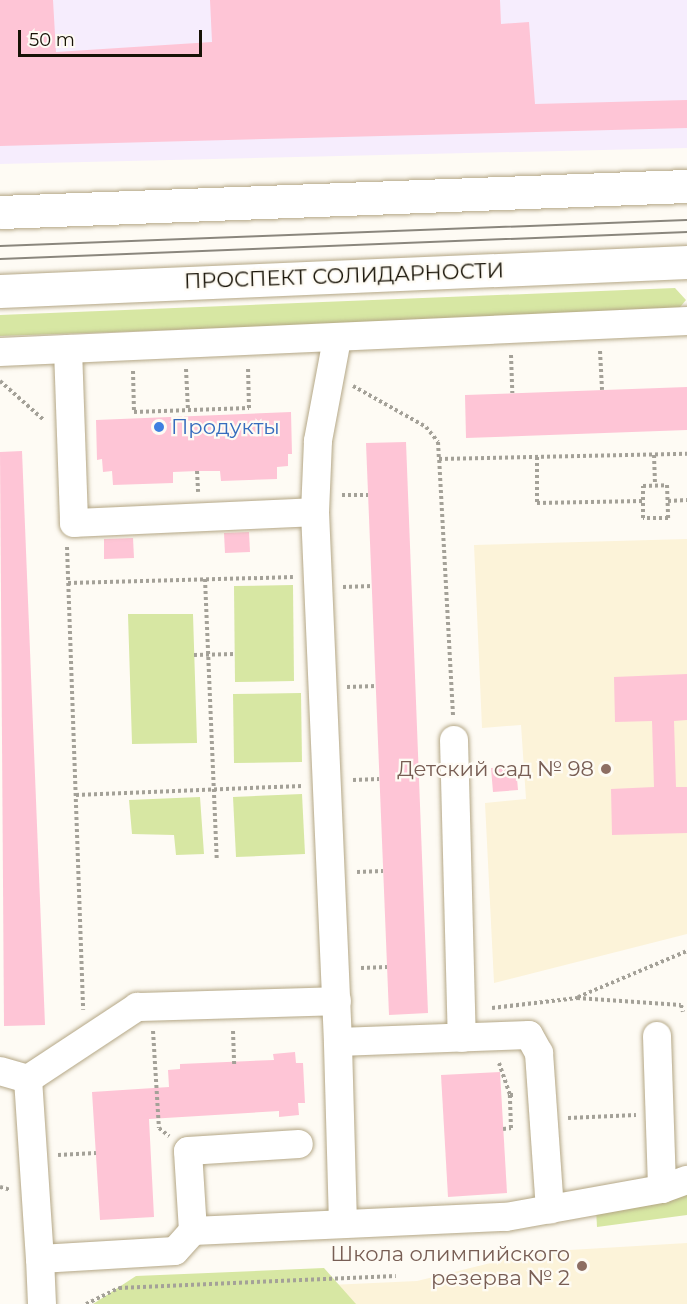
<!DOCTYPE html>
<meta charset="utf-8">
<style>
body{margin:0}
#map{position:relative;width:687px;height:1304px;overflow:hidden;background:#fefbf4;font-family:Montserrat,sans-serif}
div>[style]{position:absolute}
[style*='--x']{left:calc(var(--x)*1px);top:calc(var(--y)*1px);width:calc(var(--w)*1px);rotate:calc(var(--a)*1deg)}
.built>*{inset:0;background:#fcf3d9}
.industrial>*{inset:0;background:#f6edfd}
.green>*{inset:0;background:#d7e7a3}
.building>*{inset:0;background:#fec5d6}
.path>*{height:4px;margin-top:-2px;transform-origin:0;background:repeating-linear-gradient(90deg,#a4a198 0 3px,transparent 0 6px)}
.roads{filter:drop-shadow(0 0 2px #b4a786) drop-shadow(0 0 2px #b4a786)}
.minor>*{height:28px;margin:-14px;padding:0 14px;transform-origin:14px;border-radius:14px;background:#fff}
.major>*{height:33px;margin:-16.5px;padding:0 16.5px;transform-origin:16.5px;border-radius:16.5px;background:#fff}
.tram>*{height:1.5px;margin:-0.75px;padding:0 0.75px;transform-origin:0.75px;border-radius:0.75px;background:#8a867d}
.dots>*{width:16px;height:16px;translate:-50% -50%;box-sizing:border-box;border:3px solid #fefbf4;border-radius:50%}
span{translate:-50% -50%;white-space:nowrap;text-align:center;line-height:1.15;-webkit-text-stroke:4.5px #fefbf4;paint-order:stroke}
.street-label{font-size:21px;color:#171206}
.shop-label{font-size:21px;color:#366cbe}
.left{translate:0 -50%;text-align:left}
.education-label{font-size:21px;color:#785e54}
.right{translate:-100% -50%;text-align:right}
.scale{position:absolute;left:18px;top:30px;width:184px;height:27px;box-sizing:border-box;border:3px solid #171206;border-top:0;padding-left:8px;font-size:18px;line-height:21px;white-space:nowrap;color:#171206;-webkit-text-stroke:4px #fefbf4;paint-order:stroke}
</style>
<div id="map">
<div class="built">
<div style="clip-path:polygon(687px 539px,687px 934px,494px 983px,485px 803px,526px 799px,521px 725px,482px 728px,474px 545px)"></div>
<div style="clip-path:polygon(687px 1243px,687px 1304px,144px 1304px,155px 1293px,417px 1281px,536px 1252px)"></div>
</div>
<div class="industrial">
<div style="clip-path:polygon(0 0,687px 0,687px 148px,0 164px)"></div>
</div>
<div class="green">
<div style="clip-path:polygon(675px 288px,686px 300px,676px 312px,0 336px,0 315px)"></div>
<div style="clip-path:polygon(293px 585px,294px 681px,235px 682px,234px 586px)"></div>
<div style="clip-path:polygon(128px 614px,193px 614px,197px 743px,132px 744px)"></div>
<div style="clip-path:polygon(301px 693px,302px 762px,234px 763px,233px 694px)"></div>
<div style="clip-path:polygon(302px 794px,305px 854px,236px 857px,233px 797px)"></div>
<div style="clip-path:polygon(200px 797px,204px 854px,176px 855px,174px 835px,132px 834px,129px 800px)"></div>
<div style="clip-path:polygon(687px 1190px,687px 1215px,597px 1227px,596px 1208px)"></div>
<div style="clip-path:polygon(324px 1268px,356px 1304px,93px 1304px,136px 1276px)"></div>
</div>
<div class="building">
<div style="clip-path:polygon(0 0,53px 0,56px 52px,212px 42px,210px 0,500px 0,501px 24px,529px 22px,535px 104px,687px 100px,687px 128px,0 146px)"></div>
<div style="clip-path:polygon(687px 387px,687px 430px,466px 438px,465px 395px)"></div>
<div style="clip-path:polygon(291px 412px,292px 454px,288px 454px,288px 466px,277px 467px,277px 479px,221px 481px,220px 471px,197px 471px,173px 472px,173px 483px,113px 485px,112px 471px,103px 472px,102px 459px,97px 460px,96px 420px)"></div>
<div style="clip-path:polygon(406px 442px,428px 1013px,389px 1015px,366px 443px)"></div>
<div style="clip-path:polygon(22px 451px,45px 1025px,4px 1026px,0 452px)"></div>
<div style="clip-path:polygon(249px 532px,250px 552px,225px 553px,224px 533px)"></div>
<div style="clip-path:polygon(133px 538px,134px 558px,104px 559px,104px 539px)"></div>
<div style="clip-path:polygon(687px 674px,687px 720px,674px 721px,676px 787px,687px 787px,687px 833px,612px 835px,611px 789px,654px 787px,652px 721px,615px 722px,614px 677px)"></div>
<div style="clip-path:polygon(516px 767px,518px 790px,493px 792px,491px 768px)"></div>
<div style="clip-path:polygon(295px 1052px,296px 1063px,303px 1063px,305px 1103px,298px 1103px,299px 1115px,279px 1117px,279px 1111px,149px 1119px,154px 1217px,100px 1220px,92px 1092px,169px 1087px,168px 1070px,180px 1069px,180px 1064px,274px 1060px,273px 1054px)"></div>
<div style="clip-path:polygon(500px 1072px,507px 1193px,448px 1197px,441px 1075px)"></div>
</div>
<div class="path">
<div style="--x:600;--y:351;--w:39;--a:87"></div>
<div style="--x:511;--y:355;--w:38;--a:88"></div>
<div style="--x:186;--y:369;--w:41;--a:87.2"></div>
<div style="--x:133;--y:371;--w:41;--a:88.6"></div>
<div style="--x:134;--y:412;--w:115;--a:-2"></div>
<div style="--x:249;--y:408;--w:41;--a:-91.4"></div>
<div style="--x:0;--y:381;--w:59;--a:41.6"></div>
<div style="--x:353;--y:386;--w:84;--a:29.3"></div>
<div style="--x:426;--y:427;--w:19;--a:51"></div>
<div style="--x:438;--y:442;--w:17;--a:87"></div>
<div style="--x:654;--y:455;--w:30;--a:88"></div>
<div style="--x:537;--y:457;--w:46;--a:90"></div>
<div style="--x:537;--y:503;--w:106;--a:-1.1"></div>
<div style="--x:197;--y:471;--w:21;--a:87"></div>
<div style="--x:667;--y:485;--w:33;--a:88"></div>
<div style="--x:668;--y:518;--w:25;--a:180"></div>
<div style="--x:643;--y:518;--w:32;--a:-90"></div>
<div style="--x:643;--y:486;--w:24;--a:-2"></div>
<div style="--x:342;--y:495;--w:26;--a:0"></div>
<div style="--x:668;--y:501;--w:19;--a:-3"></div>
<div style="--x:67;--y:547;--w:463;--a:88"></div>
<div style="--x:205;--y:579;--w:281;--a:87.6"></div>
<div style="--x:68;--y:583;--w:225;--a:-1.5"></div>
<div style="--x:343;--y:587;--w:29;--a:-2"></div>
<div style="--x:194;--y:655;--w:41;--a:-1.4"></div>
<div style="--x:347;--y:687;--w:29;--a:-2"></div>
<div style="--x:453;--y:715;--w:256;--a:-93.1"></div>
<div style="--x:439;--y:459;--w:248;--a:-1.2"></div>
<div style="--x:353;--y:780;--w:26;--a:-2"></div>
<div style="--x:76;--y:795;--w:227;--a:-2.3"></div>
<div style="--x:357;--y:872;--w:26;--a:-2"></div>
<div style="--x:361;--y:968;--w:26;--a:-2"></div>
<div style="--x:578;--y:997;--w:118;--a:-22.9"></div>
<div style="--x:492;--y:1008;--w:86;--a:-6.7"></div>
<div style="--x:577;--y:998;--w:104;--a:3.9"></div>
<div style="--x:681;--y:1005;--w:7;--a:74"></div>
<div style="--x:153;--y:1031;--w:97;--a:86.5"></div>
<div style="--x:159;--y:1128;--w:13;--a:39"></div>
<div style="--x:233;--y:1031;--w:35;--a:88"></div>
<div style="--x:499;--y:1063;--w:34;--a:71"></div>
<div style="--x:510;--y:1095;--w:6;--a:0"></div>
<div style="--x:568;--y:1118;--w:68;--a:-2.5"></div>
<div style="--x:503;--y:1129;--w:8;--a:-7"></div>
<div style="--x:511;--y:1128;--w:33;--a:-92"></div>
<div style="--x:58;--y:1155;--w:38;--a:-3"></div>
<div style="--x:0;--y:1187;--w:11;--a:15"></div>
<div style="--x:86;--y:1304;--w:37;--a:-26"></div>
<div style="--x:119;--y:1288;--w:277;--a:-2.5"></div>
</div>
<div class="roads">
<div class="minor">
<div style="--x:337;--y:339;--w:104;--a:100.6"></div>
<div style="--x:318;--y:441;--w:71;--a:92.4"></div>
<div style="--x:315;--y:512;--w:530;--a:87.52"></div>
<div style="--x:68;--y:349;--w:174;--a:88"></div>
<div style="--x:74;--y:523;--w:241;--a:-2.6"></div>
<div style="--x:0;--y:352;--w:688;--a:-2.58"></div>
<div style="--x:454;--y:740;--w:298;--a:88.5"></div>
<div style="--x:657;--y:1036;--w:153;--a:88.1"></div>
<div style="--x:0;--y:1071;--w:29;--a:16"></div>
<div style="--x:28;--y:1079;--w:180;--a:86.2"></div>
<div style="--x:28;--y:1079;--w:131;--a:-33.4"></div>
<div style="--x:137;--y:1007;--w:200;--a:-1.7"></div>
<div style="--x:343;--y:1224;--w:182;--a:-91.6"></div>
<div style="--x:338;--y:1042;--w:191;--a:-2.1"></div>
<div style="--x:529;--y:1035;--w:21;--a:61"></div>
<div style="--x:539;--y:1053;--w:157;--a:86"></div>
<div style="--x:193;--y:1231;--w:80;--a:-93.6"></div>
<div style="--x:188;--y:1151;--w:111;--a:-3.6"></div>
<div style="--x:42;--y:1304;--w:45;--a:-92.5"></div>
<div style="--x:40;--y:1259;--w:135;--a:-3.4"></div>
<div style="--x:175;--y:1251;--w:27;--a:-48"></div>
<div style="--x:193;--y:1231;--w:313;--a:-2.6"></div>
<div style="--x:506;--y:1217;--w:158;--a:-10.2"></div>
<div style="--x:662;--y:1189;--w:27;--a:-20"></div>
</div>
<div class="major">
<div style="--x:0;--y:212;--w:687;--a:-2.17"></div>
<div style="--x:0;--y:291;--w:688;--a:-2.42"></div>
</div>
</div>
<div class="tram">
<div style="--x:0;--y:246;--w:687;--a:-2.17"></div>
<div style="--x:0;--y:259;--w:688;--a:-2.25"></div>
</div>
<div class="dots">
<div style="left:159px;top:427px;background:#3f7fe0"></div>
<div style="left:606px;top:769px;background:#8d6e63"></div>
<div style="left:582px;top:1266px;background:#8d6e63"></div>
</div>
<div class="street-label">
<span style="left:344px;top:276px;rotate:-2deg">ПРОСПЕКТ СОЛИДАРНОСТИ</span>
</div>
<div class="shop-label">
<span class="left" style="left:171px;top:427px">Продукты</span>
</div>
<div class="education-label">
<span class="right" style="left:594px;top:769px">Детский сад № 98</span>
<span class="right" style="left:570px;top:1266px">Школа олимпийского<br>резерва № 2</span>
</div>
<div class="scale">50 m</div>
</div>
